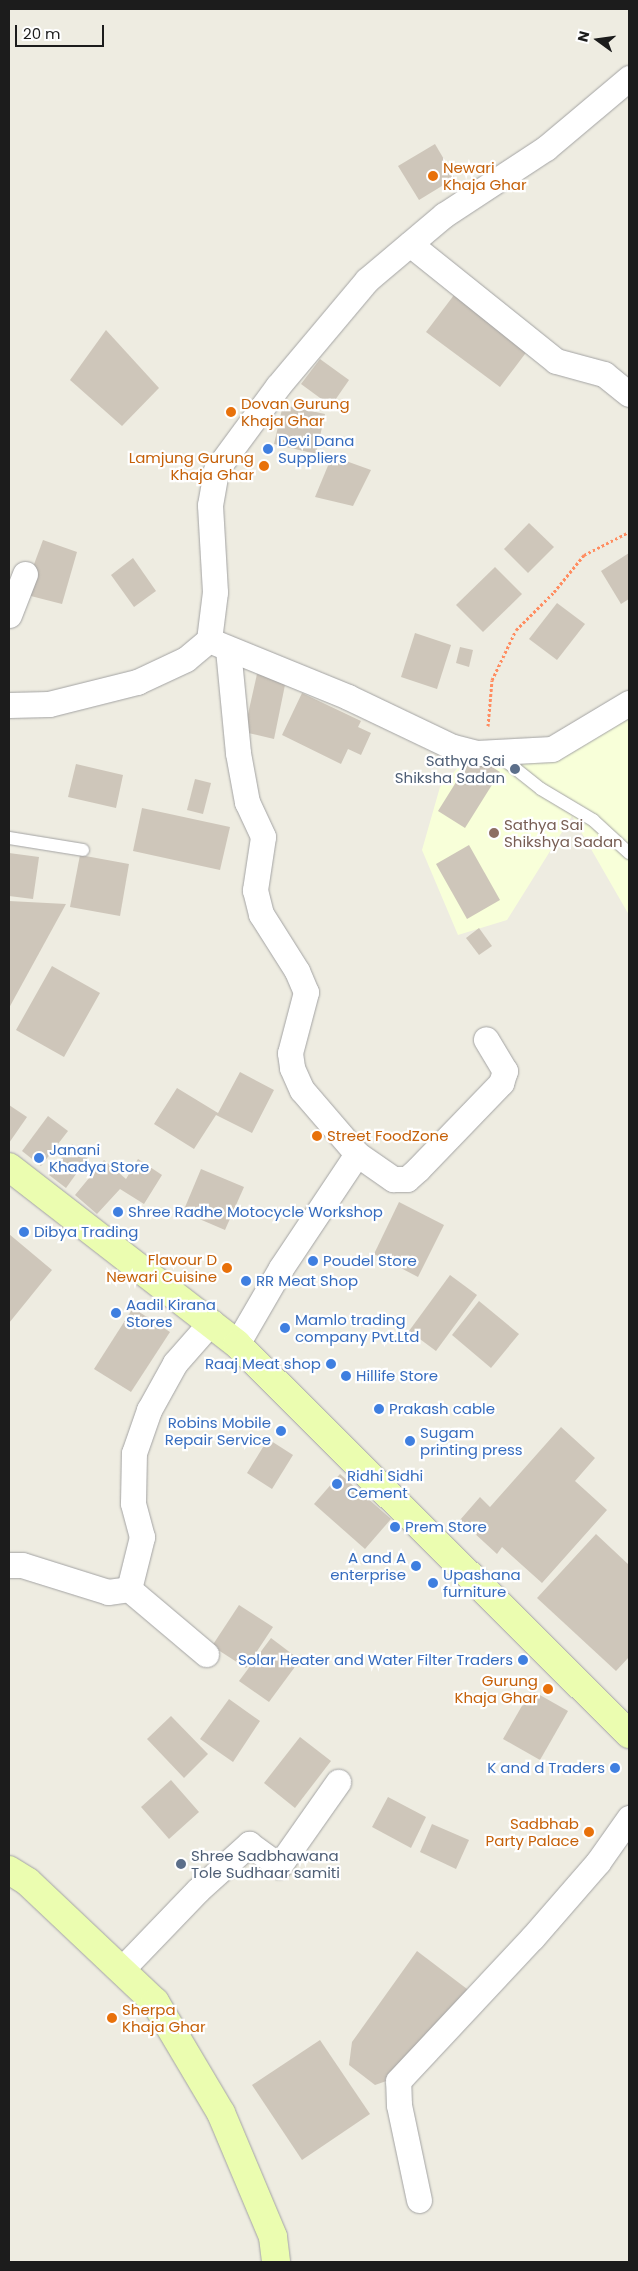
<!DOCTYPE html>
<style>
body{margin:0}
#map{position:relative;width:638px;height:2271px;overflow:hidden;background:#eeece1;font-family:Poppins,sans-serif}
div>[style]{position:absolute}
[style*='--x']{left:calc(var(--x)*1px);top:calc(var(--y)*1px);width:calc(var(--w)*1px);rotate:calc(var(--a)*1deg)}
.education>*{inset:0;background:#f8ffd9}
.building>*{inset:0;background:#cec6ba}
.path>*{height:3px;margin-top:-1.5px;transform-origin:0;background:repeating-linear-gradient(90deg,#ff8d61 0 2.5px,transparent 0 5px)}
.roads{filter:drop-shadow(0 0 1px #a3a3a3) drop-shadow(0 0 1px #a3a3a3)}
.lane>*{height:12px;margin:-6px;padding:0 6px;transform-origin:6px;border-radius:6px;background:#fff}
.street>*{height:25px;margin:-12.5px;padding:0 12.5px;transform-origin:12.5px;border-radius:12.5px;background:#fff}
.secondary>*{height:28px;margin:-14px;padding:0 14px;transform-origin:14px;border-radius:14px;background:#ebfdb0}
.dots>*{width:14px;height:14px;translate:-50% -50%;box-sizing:border-box;border:2px solid #fff;border-radius:50%}
span{translate:-50% -50%;white-space:nowrap;text-align:center;line-height:1.15;-webkit-text-stroke:4.5px #fff;paint-order:stroke}
.food-label{font-size:15px;color:#c56008}
.left{translate:0 -50%;text-align:left}
.right{translate:-100% -50%;text-align:right}
.shop-label{font-size:15px;color:#366cbe}
.service-label{font-size:15px;color:#4e5e75}
.education-label{font-size:15px;color:#785e54}
.frame{position:absolute;inset:0;border:10px solid #1c1c1c;pointer-events:none}
.north{position:absolute;left:573px;top:15px;width:50px;height:50px;-webkit-text-stroke:4px #fff;paint-order:stroke;rotate:284deg;font-size:14px;font-weight:700;line-height:20px;text-align:center;color:#1c1c1c}
.north::after{content:'';display:block;margin:auto;width:18px;height:22px;background:#1c1c1c;clip-path:polygon(50% 0,100% 100%,50% 72%,0 100%)}
.scale{position:absolute;left:15px;top:25px;width:89px;height:22px;box-sizing:border-box;border:2px solid #1c1c1c;border-top:0;padding-left:6px;font-size:15px;line-height:18px;white-space:nowrap;color:#1c1c1c;-webkit-text-stroke:4px #fff;paint-order:stroke}
</style>
<div id="map">
<div class="education">
<div style="clip-path:polygon(629px 718px,629px 915px,572px 816px,507px 920px,458px 935px,422px 850px,440px 787px,468px 757px,556px 757px)"></div>
</div>
<div class="building">
<div style="clip-path:polygon(435px 144px,455px 178px,419px 200px,398px 166px)"></div>
<div style="clip-path:polygon(454px 295px,528px 350px,500px 387px,426px 332px)"></div>
<div style="clip-path:polygon(106px 330px,159px 388px,122px 426px,70px 380px)"></div>
<div style="clip-path:polygon(320px 359px,349px 380px,331px 406px,301px 384px)"></div>
<div style="clip-path:polygon(283px 405px,325px 414px,316px 454px,274px 444px)"></div>
<div style="clip-path:polygon(332px 456px,371px 470px,353px 506px,315px 497px)"></div>
<div style="clip-path:polygon(529px 523px,554px 547px,528px 573px,504px 549px)"></div>
<div style="clip-path:polygon(43px 540px,77px 552px,62px 604px,23px 594px)"></div>
<div style="clip-path:polygon(629px 553px,629px 599px,621px 604px,601px 571px)"></div>
<div style="clip-path:polygon(133px 558px,156px 591px,134px 607px,111px 575px)"></div>
<div style="clip-path:polygon(495px 567px,522px 594px,483px 632px,456px 605px)"></div>
<div style="clip-path:polygon(557px 603px,585px 624px,557px 660px,529px 639px)"></div>
<div style="clip-path:polygon(415px 633px,451px 645px,437px 689px,401px 677px)"></div>
<div style="clip-path:polygon(460px 647px,473px 650px,469px 667px,456px 663px)"></div>
<div style="clip-path:polygon(257px 674px,286px 680px,274px 739px,244px 732px)"></div>
<div style="clip-path:polygon(302px 693px,361px 721px,358px 727px,371px 733px,361px 755px,348px 749px,341px 764px,282px 735px)"></div>
<div style="clip-path:polygon(473px 755px,500px 772px,465px 828px,438px 811px)"></div>
<div style="clip-path:polygon(76px 764px,123px 775px,116px 808px,68px 797px)"></div>
<div style="clip-path:polygon(195px 779px,211px 783px,203px 814px,187px 810px)"></div>
<div style="clip-path:polygon(142px 808px,230px 827px,220px 870px,133px 851px)"></div>
<div style="clip-path:polygon(469px 845px,500px 900px,467px 919px,436px 864px)"></div>
<div style="clip-path:polygon(9px 853px,39px 857px,33px 899px,9px 896px)"></div>
<div style="clip-path:polygon(80px 855px,129px 864px,120px 916px,70px 907px)"></div>
<div style="clip-path:polygon(9px 901px,66px 904px,9px 1008px)"></div>
<div style="clip-path:polygon(479px 928px,492px 946px,479px 955px,466px 938px)"></div>
<div style="clip-path:polygon(52px 966px,100px 993px,64px 1057px,16px 1030px)"></div>
<div style="clip-path:polygon(240px 1072px,274px 1090px,252px 1133px,216px 1115px,194px 1149px,154px 1124px,177px 1088px,218px 1113px)"></div>
<div style="clip-path:polygon(9px 1105px,27px 1117px,9px 1143px)"></div>
<div style="clip-path:polygon(48px 1116px,68px 1131px,41px 1166px,22px 1151px)"></div>
<div style="clip-path:polygon(72px 1144px,89px 1156px,66px 1188px,49px 1175px)"></div>
<div style="clip-path:polygon(138px 1159px,162px 1175px,144px 1204px,120px 1189px,97px 1214px,75px 1195px,104px 1160px,126px 1179px)"></div>
<div style="clip-path:polygon(201px 1169px,244px 1187px,225px 1230px,183px 1212px)"></div>
<div style="clip-path:polygon(399px 1202px,444px 1225px,418px 1277px,374px 1254px)"></div>
<div style="clip-path:polygon(9px 1234px,52px 1270px,9px 1323px)"></div>
<div style="clip-path:polygon(450px 1275px,477px 1295px,436px 1351px,409px 1331px)"></div>
<div style="clip-path:polygon(479px 1301px,519px 1334px,491px 1368px,452px 1335px)"></div>
<div style="clip-path:polygon(133px 1308px,170px 1332px,131px 1392px,94px 1369px)"></div>
<div style="clip-path:polygon(561px 1427px,595px 1458px,575px 1481px,607px 1510px,542px 1583px,502px 1547px,497px 1554px,460px 1520px,480px 1497px,490px 1507px)"></div>
<div style="clip-path:polygon(268px 1439px,293px 1455px,272px 1489px,247px 1473px)"></div>
<div style="clip-path:polygon(340px 1474px,391px 1519px,365px 1549px,314px 1504px)"></div>
<div style="clip-path:polygon(596px 1534px,629px 1565px,629px 1657px,616px 1671px,537px 1598px)"></div>
<div style="clip-path:polygon(239px 1605px,273px 1627px,246px 1668px,212px 1646px)"></div>
<div style="clip-path:polygon(271px 1638px,300px 1660px,269px 1702px,239px 1681px)"></div>
<div style="clip-path:polygon(531px 1690px,568px 1711px,540px 1760px,503px 1739px)"></div>
<div style="clip-path:polygon(229px 1699px,260px 1721px,233px 1762px,200px 1739px)"></div>
<div style="clip-path:polygon(171px 1716px,208px 1754px,184px 1778px,147px 1739px)"></div>
<div style="clip-path:polygon(300px 1737px,331px 1761px,295px 1808px,264px 1783px)"></div>
<div style="clip-path:polygon(171px 1780px,199px 1812px,169px 1839px,141px 1807px)"></div>
<div style="clip-path:polygon(388px 1797px,426px 1817px,411px 1848px,372px 1827px)"></div>
<div style="clip-path:polygon(432px 1824px,469px 1840px,456px 1869px,420px 1852px)"></div>
<div style="clip-path:polygon(417px 1951px,471px 1992px,395px 2078px,375px 2085px,349px 2065px,352px 2042px)"></div>
<div style="clip-path:polygon(320px 2040px,370px 2114px,302px 2160px,252px 2085px)"></div>
</div>
<div class="path">
<div style="--x:488;--y:726;--w:46;--a:-85"></div>
<div style="--x:492;--y:680;--w:55;--a:-64.4"></div>
<div style="--x:516;--y:630;--w:54;--a:-45"></div>
<div style="--x:554;--y:592;--w:48;--a:-51"></div>
<div style="--x:584;--y:555;--w:51;--a:-27.1"></div>
</div>
<div class="roads">
<div class="lane">
<div style="--x:497;--y:754;--w:56;--a:38.5"></div>
<div style="--x:541;--y:789;--w:61;--a:30.8"></div>
<div style="--x:593;--y:820;--w:49;--a:42.5"></div>
<div style="--x:9;--y:838;--w:75;--a:9.2"></div>
</div>
<div class="street">
<div style="--x:410;--y:244;--w:187;--a:38.7"></div>
<div style="--x:556;--y:361;--w:50;--a:15.2"></div>
<div style="--x:604;--y:374;--w:32;--a:39"></div>
<div style="--x:9;--y:615;--w:44;--a:-68.7"></div>
<div style="--x:216;--y:643;--w:143;--a:22.2"></div>
<div style="--x:348;--y:697;--w:116;--a:25.5"></div>
<div style="--x:453;--y:747;--w:25;--a:14"></div>
<div style="--x:477;--y:753;--w:75;--a:-3.1"></div>
<div style="--x:552;--y:749;--w:90;--a:-30.9"></div>
<div style="--x:228;--y:649;--w:104;--a:84.5"></div>
<div style="--x:238;--y:753;--w:50;--a:79.6"></div>
<div style="--x:247;--y:802;--w:38;--a:65"></div>
<div style="--x:263;--y:837;--w:54;--a:98.6"></div>
<div style="--x:255;--y:890;--w:25;--a:76"></div>
<div style="--x:261;--y:914;--w:67;--a:57.7"></div>
<div style="--x:297;--y:971;--w:23;--a:67"></div>
<div style="--x:306;--y:992;--w:63;--a:104.7"></div>
<div style="--x:290;--y:1053;--w:15;--a:82"></div>
<div style="--x:292;--y:1068;--w:24;--a:66"></div>
<div style="--x:302;--y:1090;--w:84;--a:49.3"></div>
<div style="--x:357;--y:1154;--w:137;--a:123.7"></div>
<div style="--x:281;--y:1268;--w:88;--a:120.1"></div>
<div style="--x:9;--y:705;--w:40;--a:-1.4"></div>
<div style="--x:49;--y:704;--w:91;--a:-14"></div>
<div style="--x:137;--y:682;--w:54;--a:-25.1"></div>
<div style="--x:186;--y:659;--w:30;--a:-40"></div>
<div style="--x:209;--y:640;--w:48;--a:-82.9"></div>
<div style="--x:215;--y:592;--w:87;--a:-93.3"></div>
<div style="--x:210;--y:505;--w:36;--a:-80"></div>
<div style="--x:216;--y:470;--w:104;--a:-53.6"></div>
<div style="--x:278;--y:386;--w:138;--a:-50"></div>
<div style="--x:367;--y:280;--w:101;--a:-40.2"></div>
<div style="--x:444;--y:215;--w:122;--a:-33.3"></div>
<div style="--x:546;--y:148;--w:109;--a:-40.1"></div>
<div style="--x:357;--y:1154;--w:44;--a:34.8"></div>
<div style="--x:393;--y:1179;--w:14;--a:0"></div>
<div style="--x:407;--y:1179;--w:15;--a:-42"></div>
<div style="--x:418;--y:1169;--w:120;--a:-46"></div>
<div style="--x:501;--y:1083;--w:13;--a:-72"></div>
<div style="--x:505;--y:1071;--w:37;--a:-121"></div>
<div style="--x:9;--y:1565;--w:13;--a:0"></div>
<div style="--x:22;--y:1565;--w:90;--a:17.4"></div>
<div style="--x:108;--y:1592;--w:21;--a:-8"></div>
<div style="--x:129;--y:1589;--w:54;--a:-76"></div>
<div style="--x:142;--y:1537;--w:35;--a:-105"></div>
<div style="--x:133;--y:1503;--w:50;--a:-88.9"></div>
<div style="--x:134;--y:1453;--w:46;--a:-70.8"></div>
<div style="--x:149;--y:1410;--w:54;--a:-61"></div>
<div style="--x:175;--y:1363;--w:55;--a:-48.7"></div>
<div style="--x:129;--y:1589;--w:101;--a:40.2"></div>
<div style="--x:121;--y:1970;--w:111;--a:-46.1"></div>
<div style="--x:198;--y:1890;--w:69;--a:-42"></div>
<div style="--x:249;--y:1844;--w:37;--a:36"></div>
<div style="--x:279;--y:1866;--w:103;--a:-54.9"></div>
<div style="--x:419;--y:2200;--w:97;--a:-101.9"></div>
<div style="--x:399;--y:2105;--w:24;--a:-92"></div>
<div style="--x:398;--y:2081;--w:196;--a:-46.9"></div>
<div style="--x:532;--y:1938;--w:101;--a:-49"></div>
<div style="--x:598;--y:1862;--w:54;--a:-54.8"></div>
</div>
<div class="secondary">
<div style="--x:9;--y:1167;--w:289;--a:37.8"></div>
<div style="--x:237;--y:1344;--w:553;--a:44.85"></div>
<div style="--x:9;--y:1870;--w:22;--a:32"></div>
<div style="--x:28;--y:1882;--w:175;--a:43.4"></div>
<div style="--x:155;--y:2002;--w:129;--a:59.3"></div>
<div style="--x:221;--y:2113;--w:134;--a:67.2"></div>
<div style="--x:273;--y:2237;--w:25;--a:83"></div>
</div>
</div>
<div class="dots">
<div style="left:433px;top:176px;background:#e8710a"></div>
<div style="left:231px;top:412px;background:#e8710a"></div>
<div style="left:268px;top:449px;background:#3f7fe0"></div>
<div style="left:264px;top:466px;background:#e8710a"></div>
<div style="left:515px;top:769px;background:#5c6f8a"></div>
<div style="left:494px;top:833px;background:#8d6e63"></div>
<div style="left:317px;top:1136px;background:#e8710a"></div>
<div style="left:39px;top:1158px;background:#3f7fe0"></div>
<div style="left:118px;top:1212px;background:#3f7fe0"></div>
<div style="left:24px;top:1232px;background:#3f7fe0"></div>
<div style="left:313px;top:1261px;background:#3f7fe0"></div>
<div style="left:227px;top:1268px;background:#e8710a"></div>
<div style="left:246px;top:1281px;background:#3f7fe0"></div>
<div style="left:116px;top:1313px;background:#3f7fe0"></div>
<div style="left:285px;top:1328px;background:#3f7fe0"></div>
<div style="left:331px;top:1364px;background:#3f7fe0"></div>
<div style="left:346px;top:1376px;background:#3f7fe0"></div>
<div style="left:379px;top:1409px;background:#3f7fe0"></div>
<div style="left:281px;top:1431px;background:#3f7fe0"></div>
<div style="left:410px;top:1441px;background:#3f7fe0"></div>
<div style="left:337px;top:1484px;background:#3f7fe0"></div>
<div style="left:395px;top:1527px;background:#3f7fe0"></div>
<div style="left:416px;top:1566px;background:#3f7fe0"></div>
<div style="left:433px;top:1583px;background:#3f7fe0"></div>
<div style="left:523px;top:1660px;background:#3f7fe0"></div>
<div style="left:548px;top:1689px;background:#e8710a"></div>
<div style="left:615px;top:1768px;background:#3f7fe0"></div>
<div style="left:589px;top:1832px;background:#e8710a"></div>
<div style="left:181px;top:1864px;background:#5c6f8a"></div>
<div style="left:112px;top:2018px;background:#e8710a"></div>
</div>
<div class="food-label">
<span class="left" style="left:443px;top:176px">Newari<br>Khaja Ghar</span>
<span class="left" style="left:241px;top:412px">Dovan Gurung<br>Khaja Ghar</span>
<span class="right" style="left:254px;top:466px">Lamjung Gurung<br>Khaja Ghar</span>
<span class="left" style="left:327px;top:1136px">Street FoodZone</span>
<span class="right" style="left:217px;top:1268px">Flavour D<br>Newari Cuisine</span>
<span class="right" style="left:538px;top:1689px">Gurung<br>Khaja Ghar</span>
<span class="right" style="left:579px;top:1832px">Sadbhab<br>Party Palace</span>
<span class="left" style="left:122px;top:2018px">Sherpa<br>Khaja Ghar</span>
</div>
<div class="shop-label">
<span class="left" style="left:278px;top:449px">Devi Dana<br>Suppliers</span>
<span class="left" style="left:49px;top:1158px">Janani<br>Khadya Store</span>
<span class="left" style="left:128px;top:1212px">Shree Radhe Motocycle Workshop</span>
<span class="left" style="left:34px;top:1232px">Dibya Trading</span>
<span class="left" style="left:323px;top:1261px">Poudel Store</span>
<span class="left" style="left:256px;top:1281px">RR Meat Shop</span>
<span class="left" style="left:126px;top:1313px">Aadil Kirana<br>Stores</span>
<span class="left" style="left:295px;top:1328px">Mamlo trading<br>company Pvt.Ltd</span>
<span class="right" style="left:321px;top:1364px">Raaj Meat shop</span>
<span class="left" style="left:356px;top:1376px">Hillife Store</span>
<span class="left" style="left:389px;top:1409px">Prakash cable</span>
<span class="right" style="left:271px;top:1431px">Robins Mobile<br>Repair Service</span>
<span class="left" style="left:420px;top:1441px">Sugam<br>printing press</span>
<span class="left" style="left:347px;top:1484px">Ridhi Sidhi<br>Cement</span>
<span class="left" style="left:405px;top:1527px">Prem Store</span>
<span class="right" style="left:406px;top:1566px">A and A<br>enterprise</span>
<span class="left" style="left:443px;top:1583px">Upashana<br>furniture</span>
<span class="right" style="left:513px;top:1660px">Solar Heater and Water Filter Traders</span>
<span class="right" style="left:605px;top:1768px">K and d Traders</span>
</div>
<div class="service-label">
<span class="right" style="left:505px;top:769px">Sathya Sai<br>Shiksha Sadan</span>
<span class="left" style="left:191px;top:1864px">Shree Sadbhawana<br>Tole Sudhaar samiti</span>
</div>
<div class="education-label">
<span class="left" style="left:504px;top:833px">Sathya Sai<br>Shikshya Sadan</span>
</div>
<div class="frame"></div>
<div class="north">N</div>
<div class="scale">20 m</div>
</div>
